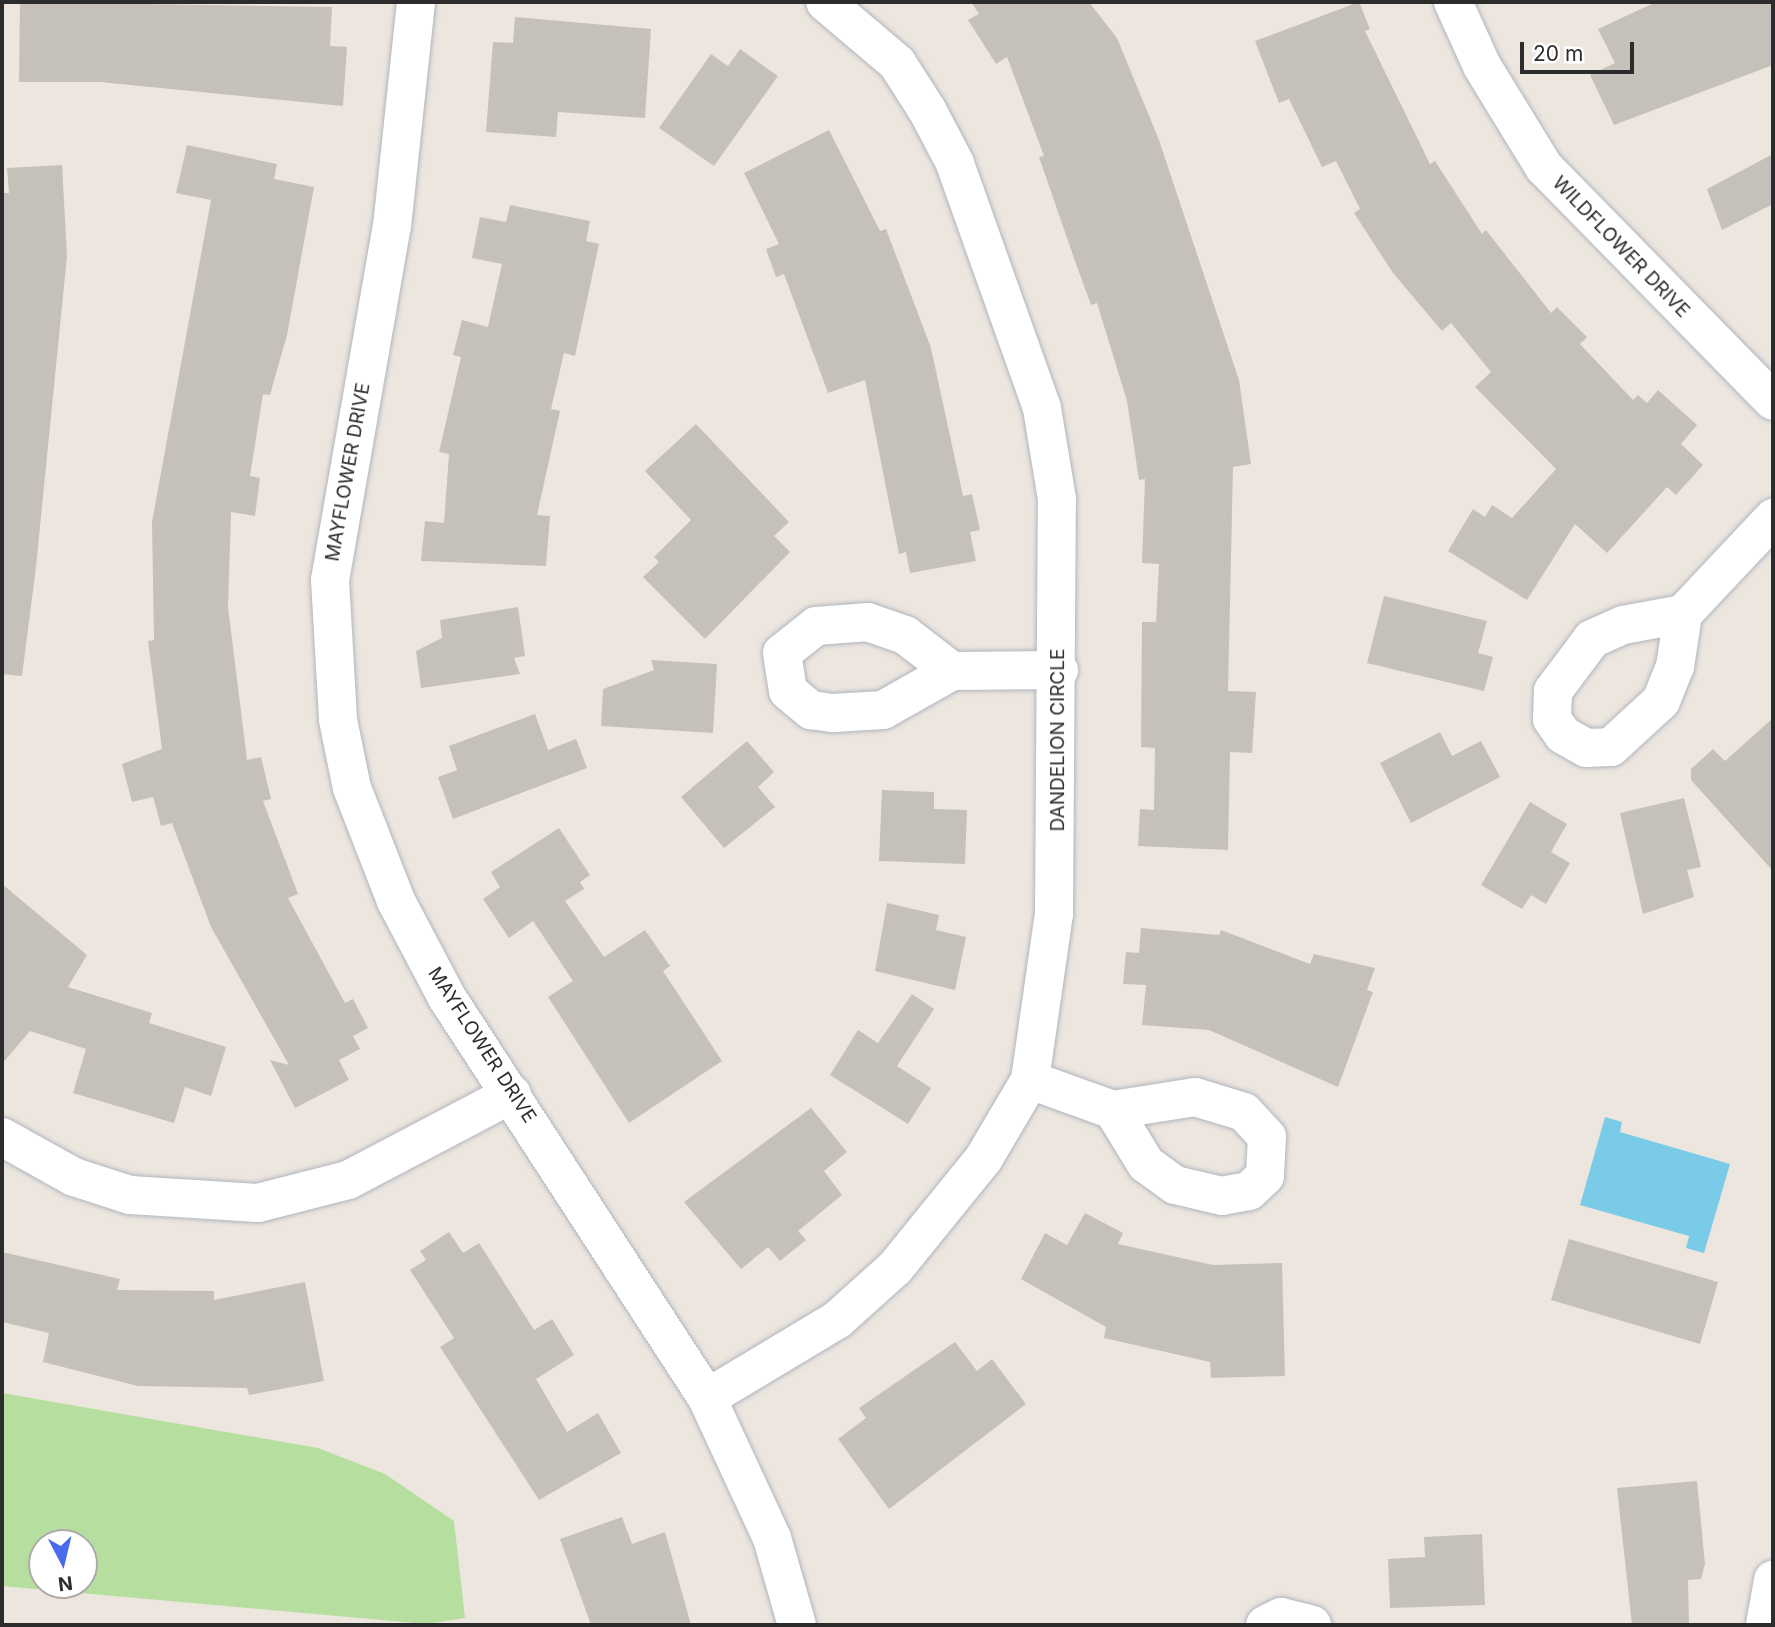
<!DOCTYPE html>
<style>
body{margin:0}
#map{position:relative;width:1775px;height:1627px;overflow:hidden;background:#ece6df;font-family:Inter,sans-serif}
div>[style]{position:absolute}
[style*='--x']{left:calc(var(--x)*1px);top:calc(var(--y)*1px);width:calc(var(--w)*1px);rotate:calc(var(--a)*1deg)}
.green>*{inset:0;background:#b6df9f}
.water>*{inset:0;background:#79cbe7}
.building>*{inset:0;background:#c5c1ba}
.roads{filter:drop-shadow(0 0 2px #b2b5be) drop-shadow(0 0 2px #b2b5be)}
.street>*{height:38px;margin:-19px;padding:0 19px;transform-origin:19px;border-radius:19px;background:#fff}
span{translate:-50% -50%;white-space:nowrap;text-align:center;line-height:1.15;-webkit-text-stroke:5px #fff;paint-order:stroke}
.street-label{font-size:19px;color:#2c2c2c}
.frame{position:absolute;inset:0;border:4px solid #2c2c2c;pointer-events:none}
.north{position:absolute;left:28px;top:1529px;width:70px;height:70px;box-sizing:border-box;background:#fff;border:2px solid #ababab;border-radius:50%;rotate:173deg;font-size:19px;font-weight:700;line-height:28px;text-align:center;color:#2c2c2c}
.north::after{content:'';display:block;margin:auto;width:24px;height:32px;background:#4a6aee;clip-path:polygon(50% 0,100% 100%,50% 72%,0 100%)}
.scale{position:absolute;left:1520px;top:42px;width:114px;height:32px;box-sizing:border-box;border:4px solid #2c2c2c;border-top:0;padding-left:9px;font-size:21px;line-height:24px;white-space:nowrap;color:#2c2c2c;-webkit-text-stroke:5px #fff;paint-order:stroke}
</style>
<div id="map">
<div class="green">
<div style="clip-path:polygon(evenodd,2px 1393px,318px 1448px,385px 1474px,454px 1521px,465px 1618px,426px 1624px,2px 1586px,2px 1393px,42px 1543px,84px 1543px,84px 1585px,42px 1585px,42px 1543px)"></div>
</div>
<div class="water">
<div style="clip-path:polygon(1605px 1117px,1622px 1122px,1620px 1132px,1730px 1164px,1704px 1253px,1686px 1248px,1689px 1236px,1580px 1205px)"></div>
</div>
<div class="building">
<div style="clip-path:polygon(20px 2px,332px 7px,330px 46px,347px 47px,343px 106px,100px 82px,19px 82px)"></div>
<div style="clip-path:polygon(971px 2px,1089px 2px,1117px 38px,1159px 140px,1239px 380px,1251px 464px,1233px 467px,1228px 691px,1256px 692px,1252px 753px,1230px 752px,1228px 850px,1138px 846px,1140px 809px,1154px 810px,1155px 748px,1141px 747px,1142px 622px,1156px 622px,1159px 564px,1142px 563px,1145px 479px,1139px 480px,1127px 401px,1097px 303px,1091px 305px,1075px 261px,1039px 157px,1044px 156px,1007px 57px,996px 64px,968px 20px,979px 14px)"></div>
<div style="clip-path:polygon(1359px 2px,1370px 29px,1365px 31px,1430px 164px,1435px 161px,1482px 234px,1486px 230px,1551px 313px,1557px 307px,1587px 337px,1580px 344px,1633px 400px,1638px 395px,1647px 403px,1658px 390px,1697px 425px,1681px 444px,1703px 465px,1676px 495px,1667px 487px,1607px 553px,1575px 524px,1527px 600px,1448px 551px,1473px 509px,1485px 517px,1492px 505px,1512px 518px,1556px 469px,1475px 387px,1491px 372px,1451px 323px,1442px 331px,1393px 273px,1354px 213px,1360px 209px,1336px 161px,1322px 167px,1289px 99px,1279px 103px,1255px 41px)"></div>
<div style="clip-path:polygon(1656px 2px,1773px 2px,1773px 65px,1614px 125px,1590px 75px,1615px 63px,1598px 29px)"></div>
<div style="clip-path:polygon(515px 17px,651px 29px,645px 118px,558px 112px,556px 137px,486px 132px,493px 42px,513px 43px)"></div>
<div style="clip-path:polygon(740px 49px,778px 76px,714px 166px,659px 128px,711px 54px,728px 66px)"></div>
<div style="clip-path:polygon(829px 130px,880px 231px,886px 229px,931px 348px,963px 496px,972px 494px,980px 530px,970px 532px,976px 561px,910px 573px,906px 552px,899px 554px,865px 380px,828px 393px,784px 274px,776px 277px,766px 249px,779px 244px,744px 173px)"></div>
<div style="clip-path:polygon(187px 145px,277px 164px,274px 179px,314px 187px,287px 335px,270px 395px,263px 394px,250px 476px,260px 478px,255px 516px,231px 512px,228px 607px,247px 760px,261px 757px,271px 799px,263px 801px,298px 894px,288px 898px,345px 1003px,353px 999px,368px 1028px,353px 1036px,360px 1049px,339px 1060px,349px 1080px,295px 1108px,270px 1060px,289px 1065px,211px 927px,172px 823px,161px 826px,153px 797px,132px 802px,122px 764px,162px 749px,148px 641px,154px 640px,152px 522px,211px 200px,176px 193px)"></div>
<div style="clip-path:polygon(1773px 154px,1773px 204px,1722px 230px,1707px 189px)"></div>
<div style="clip-path:polygon(62px 165px,67px 256px,36px 567px,22px 676px,2px 674px,2px 193px,9px 193px,7px 168px)"></div>
<div style="clip-path:polygon(510px 205px,590px 221px,586px 241px,599px 244px,575px 356px,564px 353px,551px 409px,560px 411px,537px 515px,550px 516px,546px 566px,421px 561px,425px 521px,444px 523px,449px 454px,439px 452px,461px 357px,453px 355px,462px 320px,488px 327px,502px 264px,472px 258px,480px 217px,506px 222px)"></div>
<div style="clip-path:polygon(696px 424px,789px 522px,774px 536px,790px 552px,705px 639px,643px 577px,659px 562px,654px 557px,691px 520px,645px 471px)"></div>
<div style="clip-path:polygon(1384px 596px,1487px 621px,1478px 653px,1493px 657px,1484px 691px,1367px 663px)"></div>
<div style="clip-path:polygon(518px 607px,525px 656px,514px 658px,520px 674px,421px 688px,416px 651px,442px 638px,440px 620px)"></div>
<div style="clip-path:polygon(651px 660px,717px 664px,713px 733px,601px 726px,603px 689px,654px 670px)"></div>
<div style="clip-path:polygon(535px 714px,548px 750px,576px 739px,587px 768px,453px 819px,438px 777px,457px 770px,449px 746px)"></div>
<div style="clip-path:polygon(1773px 718px,1773px 871px,1691px 780px,1691px 769px,1713px 749px,1725px 761px)"></div>
<div style="clip-path:polygon(1440px 732px,1452px 756px,1481px 741px,1500px 777px,1411px 823px,1380px 763px)"></div>
<div style="clip-path:polygon(747px 741px,774px 772px,758px 787px,775px 807px,724px 848px,681px 797px)"></div>
<div style="clip-path:polygon(882px 790px,934px 792px,934px 809px,967px 810px,965px 864px,879px 861px)"></div>
<div style="clip-path:polygon(1684px 798px,1701px 867px,1687px 870px,1694px 897px,1643px 914px,1620px 813px)"></div>
<div style="clip-path:polygon(1530px 802px,1567px 824px,1551px 852px,1570px 863px,1546px 904px,1531px 895px,1522px 909px,1481px 885px)"></div>
<div style="clip-path:polygon(559px 828px,590px 875px,580px 882px,584px 889px,565px 901px,604px 957px,645px 930px,670px 966px,663px 971px,722px 1061px,629px 1123px,548px 997px,573px 981px,533px 921px,509px 938px,483px 899px,500px 887px,491px 872px)"></div>
<div style="clip-path:polygon(2px 884px,87px 955px,68px 987px,152px 1013px,149px 1023px,226px 1047px,211px 1096px,185px 1087px,174px 1123px,73px 1093px,86px 1049px,30px 1031px,2px 1064px)"></div>
<div style="clip-path:polygon(887px 903px,939px 915px,936px 930px,966px 937px,955px 990px,875px 971px)"></div>
<div style="clip-path:polygon(1141px 928px,1219px 935px,1221px 930px,1310px 964px,1314px 954px,1375px 968px,1367px 990px,1373px 992px,1338px 1087px,1209px 1030px,1142px 1025px,1146px 985px,1123px 984px,1126px 952px,1139px 953px)"></div>
<div style="clip-path:polygon(912px 994px,934px 1009px,897px 1066px,931px 1088px,908px 1124px,830px 1075px,858px 1030px,878px 1043px)"></div>
<div style="clip-path:polygon(811px 1108px,847px 1152px,824px 1171px,842px 1195px,798px 1231px,806px 1240px,780px 1261px,768px 1247px,741px 1269px,684px 1202px)"></div>
<div style="clip-path:polygon(1085px 1213px,1123px 1233px,1118px 1244px,1213px 1265px,1282px 1263px,1285px 1376px,1211px 1378px,1210px 1362px,1104px 1338px,1106px 1327px,1021px 1279px,1045px 1233px,1067px 1245px)"></div>
<div style="clip-path:polygon(449px 1232px,463px 1253px,479px 1243px,534px 1330px,552px 1319px,574px 1355px,536px 1379px,567px 1432px,598px 1413px,621px 1453px,539px 1500px,440px 1347px,454px 1338px,410px 1270px,426px 1260px,420px 1251px)"></div>
<div style="clip-path:polygon(1569px 1239px,1718px 1282px,1700px 1344px,1551px 1300px)"></div>
<div style="clip-path:polygon(2px 1252px,120px 1279px,117px 1290px,214px 1291px,214px 1300px,305px 1282px,324px 1381px,249px 1395px,247px 1388px,138px 1386px,43px 1362px,49px 1333px,2px 1322px)"></div>
<div style="clip-path:polygon(955px 1342px,977px 1371px,992px 1359px,1026px 1404px,889px 1509px,838px 1439px,866px 1418px,859px 1408px)"></div>
<div style="clip-path:polygon(1697px 1481px,1705px 1564px,1701px 1579px,1688px 1580px,1689px 1625px,1632px 1625px,1617px 1488px)"></div>
<div style="clip-path:polygon(622px 1517px,632px 1544px,665px 1532px,691px 1625px,591px 1625px,560px 1539px)"></div>
<div style="clip-path:polygon(1482px 1534px,1485px 1605px,1390px 1608px,1388px 1559px,1425px 1557px,1424px 1537px)"></div>
</div>
<div class="roads">
<div class="street">
<div style="--x:416;--y:2;--w:224;--a:96.1"></div>
<div style="--x:392;--y:225;--w:360;--a:99.9"></div>
<div style="--x:330;--y:580;--w:140;--a:86.7"></div>
<div style="--x:338;--y:720;--w:69;--a:78.4"></div>
<div style="--x:352;--y:788;--w:121;--a:68.7"></div>
<div style="--x:396;--y:901;--w:107;--a:62.2"></div>
<div style="--x:446;--y:996;--w:479;--a:57"></div>
<div style="--x:707;--y:1398;--w:154;--a:65.1"></div>
<div style="--x:772;--y:1538;--w:91;--a:74"></div>
<div style="--x:1453;--y:2;--w:70;--a:65.6"></div>
<div style="--x:1482;--y:66;--w:119;--a:58.5"></div>
<div style="--x:1544;--y:167;--w:327;--a:45.6"></div>
<div style="--x:1683;--y:614;--w:61;--a:169.6"></div>
<div style="--x:1623;--y:625;--w:34;--a:156"></div>
<div style="--x:1592;--y:639;--w:65;--a:126.9"></div>
<div style="--x:1553;--y:691;--w:28;--a:92"></div>
<div style="--x:1552;--y:719;--w:19;--a:55"></div>
<div style="--x:1563;--y:735;--w:26;--a:29"></div>
<div style="--x:1586;--y:748;--w:25;--a:-2"></div>
<div style="--x:1611;--y:747;--w:68;--a:-42.6"></div>
<div style="--x:1661;--y:701;--w:37;--a:-68"></div>
<div style="--x:1675;--y:667;--w:54;--a:-81.4"></div>
<div style="--x:1683;--y:614;--w:132;--a:-46.8"></div>
<div style="--x:952;--y:671;--w:59;--a:-142.5"></div>
<div style="--x:905;--y:635;--w:39;--a:-161"></div>
<div style="--x:868;--y:622;--w:52;--a:175.6"></div>
<div style="--x:816;--y:626;--w:43;--a:141.5"></div>
<div style="--x:782;--y:653;--w:38;--a:81"></div>
<div style="--x:788;--y:691;--w:30;--a:40"></div>
<div style="--x:811;--y:710;--w:22;--a:8"></div>
<div style="--x:833;--y:713;--w:50;--a:-3.4"></div>
<div style="--x:883;--y:710;--w:79;--a:-29.5"></div>
<div style="--x:952;--y:671;--w:107;--a:-0.5"></div>
<div style="--x:1030;--y:1080;--w:88;--a:19.9"></div>
<div style="--x:1113;--y:1110;--w:83;--a:-9"></div>
<div style="--x:1195;--y:1097;--w:51;--a:17"></div>
<div style="--x:1244;--y:1112;--w:34;--a:47"></div>
<div style="--x:1267;--y:1137;--w:39;--a:93"></div>
<div style="--x:1265;--y:1176;--w:22;--a:137"></div>
<div style="--x:1249;--y:1191;--w:27;--a:170"></div>
<div style="--x:1222;--y:1196;--w:48;--a:-166.8"></div>
<div style="--x:1175;--y:1185;--w:36;--a:-144"></div>
<div style="--x:1146;--y:1164;--w:63;--a:-121.4"></div>
<div style="--x:2;--y:1137;--w:82;--a:29.1"></div>
<div style="--x:74;--y:1177;--w:59;--a:17.8"></div>
<div style="--x:130;--y:1195;--w:128;--a:3.6"></div>
<div style="--x:258;--y:1203;--w:93;--a:-14.3"></div>
<div style="--x:348;--y:1180;--w:185;--a:-27.7"></div>
<div style="--x:707;--y:1398;--w:152;--a:-31"></div>
<div style="--x:837;--y:1320;--w:78;--a:-41.9"></div>
<div style="--x:895;--y:1268;--w:141;--a:-51"></div>
<div style="--x:984;--y:1158;--w:91;--a:-59.5"></div>
<div style="--x:1030;--y:1080;--w:168;--a:-81.8"></div>
<div style="--x:1054;--y:914;--w:415;--a:-89.6"></div>
<div style="--x:1057;--y:499;--w:92;--a:-99.4"></div>
<div style="--x:1042;--y:408;--w:260;--a:-109.6"></div>
<div style="--x:955;--y:163;--w:60;--a:-117.8"></div>
<div style="--x:927;--y:110;--w:56;--a:-122.6"></div>
<div style="--x:897;--y:63;--w:94;--a:-139.7"></div>
<div style="--x:1265;--y:1625;--w:18;--a:-27"></div>
<div style="--x:1281;--y:1617;--w:32;--a:14"></div>
<div style="--x:1765;--y:1625;--w:46;--a:-79.9"></div>
</div>
</div>
<div class="street-label">
<span style="left:1621px;top:247px;rotate:46deg">WILDFLOWER DRIVE</span>
<span style="left:348px;top:472px;rotate:-80deg">MAYFLOWER DRIVE</span>
<span style="left:1058px;top:740px;rotate:-90deg">DANDELION CIRCLE</span>
<span style="left:482px;top:1045px;rotate:57deg">MAYFLOWER DRIVE</span>
</div>
<div class="frame"></div>
<div class="north">N</div>
<div class="scale">20 m</div>
</div>
